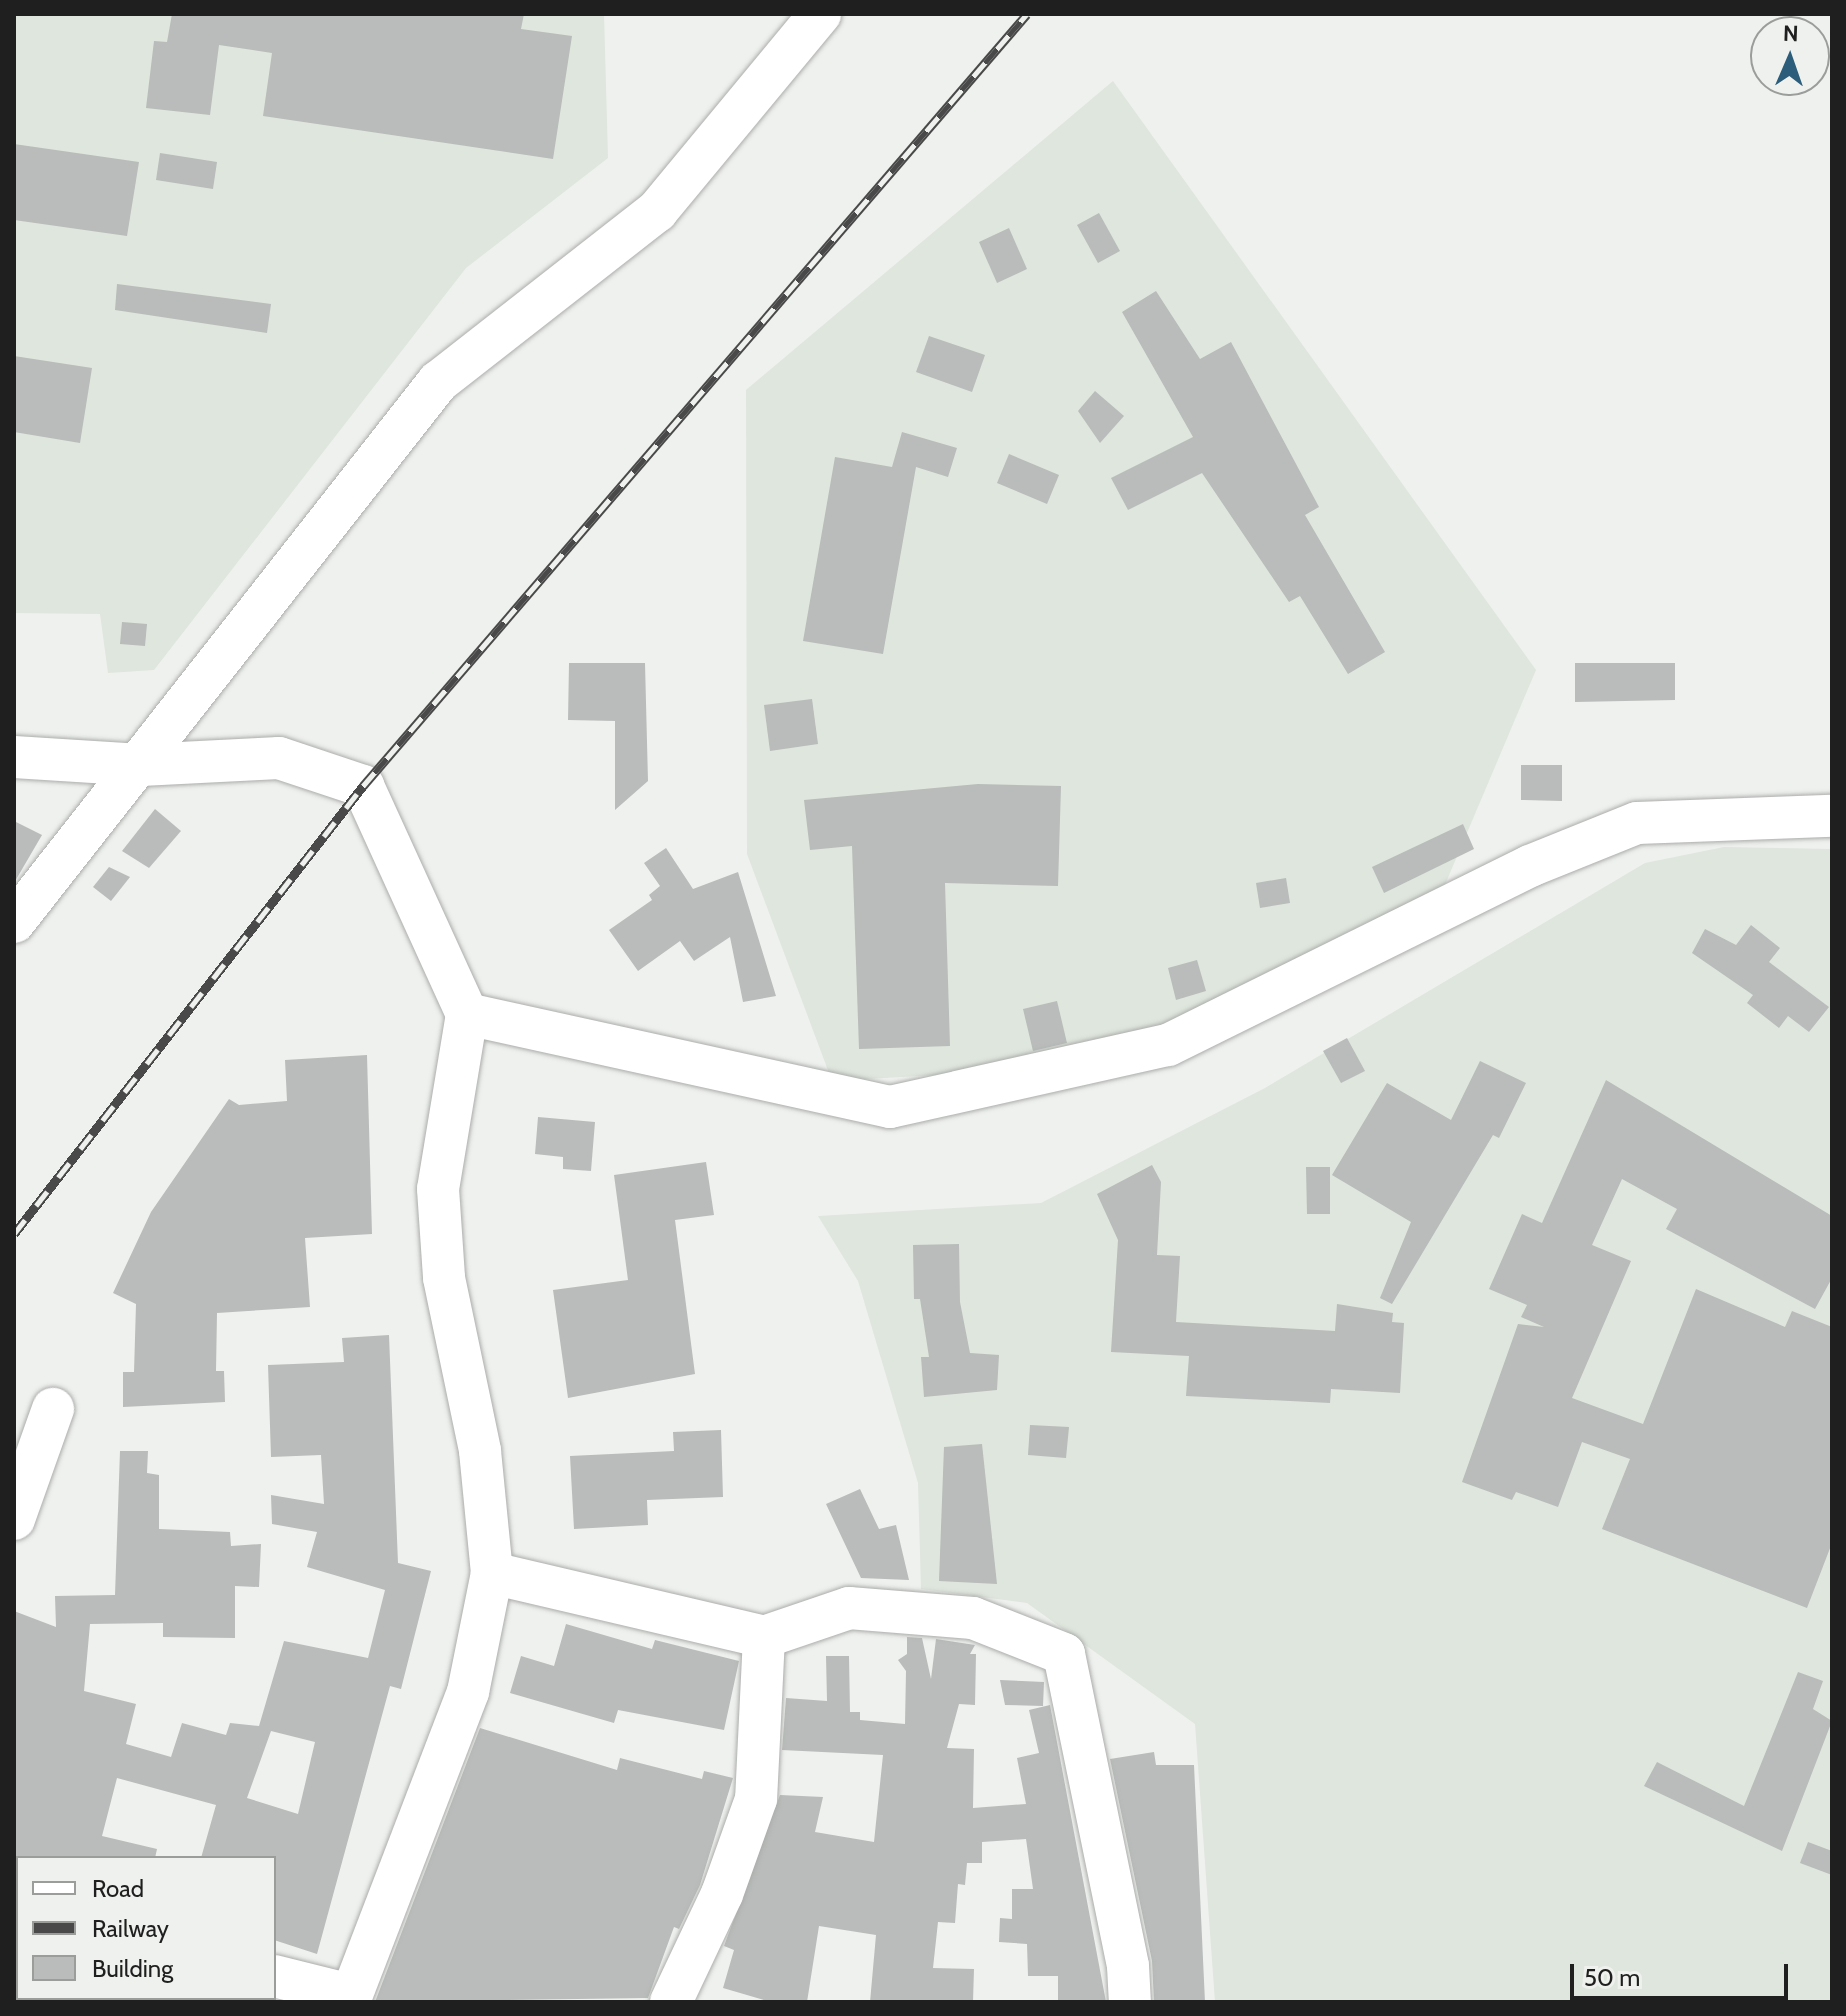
<!DOCTYPE html>
<style>
body{margin:0}
#map{position:relative;width:1846px;height:2016px;overflow:hidden;background:#eff1ee;font-family:Cabin,sans-serif}
div>[style]{position:absolute}
[style*='--x']{left:calc(var(--x)*1px);top:calc(var(--y)*1px);width:calc(var(--w)*1px);rotate:calc(var(--a)*1deg)}
.built>*{inset:0;background:#dfe6dd}
.building>*{inset:0;background:#b9bcba}
.roads{filter:drop-shadow(0 0 2px #abadab) drop-shadow(0 0 2px #abadab)}
.minor>*{height:42px;margin:-21px;padding:0 21px;transform-origin:21px;border-radius:21px;background:#fff}
.rail>*{height:9px;margin-top:-4.5px;transform-origin:0;background:repeating-linear-gradient(90deg,#eff1ee 0 18px,#484948 0 36px);box-sizing:border-box;border-block:2px solid #484948}
span{translate:-50% -50%;white-space:nowrap;text-align:center;line-height:1.15;-webkit-text-stroke:6px #eff1ee;paint-order:stroke}
.frame{position:absolute;inset:0;border:16px solid #1e1f1e;pointer-events:none}
.legend{position:absolute;left:16px;top:1856px;width:260px;height:144px;box-sizing:border-box;background:#eff1ee;border:2px solid #9b9d9b;margin:0;padding:10px 14px;list-style:none;font-size:24px;color:#1e1f1e}
.legend li{display:flex;align-items:center;gap:16px;height:40px}
.legend b{width:40px;border:2px solid #9b9d9b}
.north{position:absolute;left:1750px;top:16px;width:80px;height:80px;box-sizing:border-box;background:#eff1ee;border:2px solid #9b9d9b;border-radius:50%;rotate:2deg;font-size:22px;font-weight:700;line-height:32px;text-align:center;color:#1e1f1e}
.north::after{content:'';display:block;margin:auto;width:28px;height:36px;background:#2c5d7b;clip-path:polygon(50% 0,100% 100%,50% 72%,0 100%)}
.scale{position:absolute;left:1570px;top:1964px;width:218px;height:36px;box-sizing:border-box;border:4px solid #1e1f1e;border-top:0;padding-left:10px;font-size:24px;line-height:28px;white-space:nowrap;color:#1e1f1e;-webkit-text-stroke:6px #eff1ee;paint-order:stroke}
</style>
<div id="map">
<div class="built">
<div style="clip-path:polygon(14px 14px,604px 14px,608px 158px,466px 268px,154px 670px,108px 673px,100px 614px,14px 613px)"></div>
<div style="clip-path:polygon(1113px 81px,1536px 670px,1436px 906px,1163px 1062px,832px 1081px,747px 854px,746px 390px)"></div>
<div style="clip-path:polygon(1724px 847px,1832px 849px,1832px 2002px,1215px 2002px,1195px 1724px,1027px 1603px,921px 1589px,918px 1483px,858px 1281px,818px 1216px,1041px 1203px,1265px 1088px,1645px 863px)"></div>
</div>
<div class="building">
<div style="clip-path:polygon(172px 14px,524px 14px,521px 29px,572px 36px,553px 159px,263px 116px,272px 53px,219px 45px,210px 115px,146px 108px,154px 41px,167px 42px)"></div>
<div style="clip-path:polygon(14px 144px,139px 162px,127px 236px,14px 220px)"></div>
<div style="clip-path:polygon(160px 153px,217px 162px,213px 189px,156px 180px)"></div>
<div style="clip-path:polygon(1099px 213px,1120px 251px,1098px 263px,1077px 225px)"></div>
<div style="clip-path:polygon(1009px 228px,1027px 269px,997px 283px,979px 242px)"></div>
<div style="clip-path:polygon(117px 284px,271px 304px,267px 333px,115px 310px)"></div>
<div style="clip-path:polygon(1156px 291px,1200px 359px,1231px 342px,1319px 507px,1305px 515px,1385px 652px,1348px 674px,1300px 596px,1289px 602px,1202px 473px,1128px 510px,1111px 478px,1193px 437px,1122px 312px)"></div>
<div style="clip-path:polygon(929px 336px,985px 355px,972px 392px,916px 372px)"></div>
<div style="clip-path:polygon(14px 356px,92px 368px,80px 443px,14px 432px)"></div>
<div style="clip-path:polygon(1095px 391px,1124px 416px,1100px 443px,1078px 411px)"></div>
<div style="clip-path:polygon(902px 432px,957px 448px,948px 477px,916px 467px,883px 654px,803px 641px,835px 457px,892px 467px)"></div>
<div style="clip-path:polygon(1009px 454px,1059px 475px,1047px 504px,997px 483px)"></div>
<div style="clip-path:polygon(122px 622px,147px 624px,145px 646px,120px 644px)"></div>
<div style="clip-path:polygon(569px 663px,645px 663px,648px 781px,615px 810px,615px 721px,568px 720px)"></div>
<div style="clip-path:polygon(1575px 663px,1675px 663px,1675px 700px,1575px 702px)"></div>
<div style="clip-path:polygon(812px 699px,818px 744px,770px 751px,764px 705px)"></div>
<div style="clip-path:polygon(1521px 765px,1562px 765px,1562px 801px,1521px 800px)"></div>
<div style="clip-path:polygon(978px 784px,1061px 786px,1058px 886px,945px 883px,950px 1046px,859px 1049px,852px 846px,810px 850px,804px 800px)"></div>
<div style="clip-path:polygon(155px 809px,181px 831px,149px 868px,122px 851px)"></div>
<div style="clip-path:polygon(14px 821px,42px 835px,14px 883px)"></div>
<div style="clip-path:polygon(1463px 824px,1474px 849px,1384px 893px,1372px 867px)"></div>
<div style="clip-path:polygon(666px 848px,693px 889px,738px 872px,776px 996px,743px 1002px,730px 937px,694px 961px,680px 941px,638px 971px,609px 930px,652px 900px,649px 895px,660px 886px,644px 863px)"></div>
<div style="clip-path:polygon(109px 867px,130px 877px,111px 901px,93px 887px)"></div>
<div style="clip-path:polygon(1286px 878px,1290px 903px,1260px 908px,1256px 883px)"></div>
<div style="clip-path:polygon(1751px 925px,1780px 948px,1769px 962px,1829px 1007px,1809px 1032px,1788px 1016px,1779px 1028px,1747px 1003px,1753px 995px,1692px 953px,1705px 929px,1736px 945px)"></div>
<div style="clip-path:polygon(1197px 960px,1206px 991px,1176px 1000px,1168px 968px)"></div>
<div style="clip-path:polygon(1057px 1001px,1067px 1043px,1033px 1051px,1023px 1009px)"></div>
<div style="clip-path:polygon(1347px 1038px,1365px 1071px,1341px 1083px,1323px 1051px)"></div>
<div style="clip-path:polygon(367px 1055px,372px 1234px,305px 1238px,310px 1307px,217px 1313px,216px 1371px,224px 1371px,225px 1402px,123px 1407px,123px 1372px,134px 1372px,136px 1304px,113px 1293px,151px 1212px,229px 1099px,239px 1105px,287px 1101px,285px 1060px)"></div>
<div style="clip-path:polygon(1480px 1061px,1526px 1083px,1499px 1138px,1493px 1135px,1392px 1304px,1380px 1298px,1411px 1222px,1332px 1175px,1387px 1083px,1451px 1120px)"></div>
<div style="clip-path:polygon(1606px 1080px,1832px 1216px,1832px 1278px,1815px 1309px,1666px 1229px,1677px 1209px,1622px 1179px,1592px 1245px,1631px 1261px,1572px 1398px,1643px 1424px,1696px 1289px,1785px 1327px,1792px 1311px,1832px 1327px,1832px 1543px,1807px 1608px,1602px 1529px,1630px 1459px,1582px 1442px,1558px 1507px,1516px 1492px,1512px 1500px,1462px 1482px,1518px 1324px,1544px 1327px,1521px 1317px,1527px 1305px,1489px 1289px,1522px 1214px,1542px 1223px)"></div>
<div style="clip-path:polygon(538px 1117px,595px 1122px,591px 1171px,563px 1169px,563px 1157px,535px 1154px)"></div>
<div style="clip-path:polygon(706px 1162px,714px 1215px,675px 1220px,695px 1374px,568px 1398px,553px 1290px,628px 1280px,614px 1175px)"></div>
<div style="clip-path:polygon(1152px 1165px,1161px 1182px,1157px 1255px,1180px 1256px,1176px 1322px,1335px 1331px,1337px 1304px,1393px 1313px,1392px 1322px,1404px 1323px,1400px 1393px,1331px 1389px,1330px 1403px,1186px 1396px,1189px 1356px,1111px 1352px,1118px 1240px,1097px 1194px)"></div>
<div style="clip-path:polygon(1306px 1167px,1330px 1167px,1330px 1214px,1307px 1214px)"></div>
<div style="clip-path:polygon(959px 1244px,960px 1302px,970px 1353px,999px 1355px,997px 1390px,924px 1397px,921px 1357px,929px 1357px,920px 1299px,914px 1299px,913px 1245px)"></div>
<div style="clip-path:polygon(evenodd,389px 1335px,398px 1563px,431px 1571px,401px 1689px,390px 1686px,317px 1954px,274px 1940px,274px 1858px,201px 1858px,216px 1805px,117px 1778px,102px 1836px,157px 1849px,155px 1858px,14px 1858px,14px 1611px,56px 1627px,55px 1596px,115px 1595px,120px 1451px,148px 1451px,147px 1473px,159px 1475px,159px 1529px,230px 1532px,231px 1546px,261px 1544px,259px 1587px,235px 1586px,235px 1638px,163px 1637px,163px 1623px,90px 1624px,84px 1691px,136px 1704px,126px 1744px,171px 1757px,182px 1723px,226px 1735px,230px 1723px,259px 1726px,284px 1641px,368px 1658px,385px 1590px,307px 1567px,317px 1532px,272px 1524px,271px 1495px,324px 1504px,321px 1455px,271px 1457px,268px 1365px,344px 1362px,342px 1338px,389px 1335px,271px 1731px,315px 1742px,298px 1814px,247px 1798px,271px 1731px)"></div>
<div style="clip-path:polygon(1030px 1425px,1069px 1427px,1066px 1458px,1028px 1455px)"></div>
<div style="clip-path:polygon(721px 1430px,723px 1497px,647px 1500px,648px 1525px,574px 1529px,570px 1456px,674px 1451px,673px 1432px)"></div>
<div style="clip-path:polygon(982px 1444px,997px 1584px,939px 1581px,944px 1447px)"></div>
<div style="clip-path:polygon(860px 1489px,879px 1529px,896px 1525px,909px 1580px,861px 1578px,826px 1504px)"></div>
<div style="clip-path:polygon(566px 1624px,652px 1649px,655px 1640px,739px 1661px,724px 1730px,618px 1710px,614px 1723px,510px 1693px,521px 1656px,554px 1666px)"></div>
<div style="clip-path:polygon(907px 1637px,922px 1638px,931px 1679px,936px 1639px,975px 1645px,970px 1654px,976px 1654px,975px 1705px,959px 1704px,947px 1748px,974px 1749px,973px 1808px,1026px 1804px,1017px 1758px,1039px 1753px,1029px 1710px,1050px 1705px,1106px 2002px,1058px 2002px,1058px 1976px,1028px 1976px,1027px 1944px,999px 1942px,1000px 1918px,1012px 1919px,1012px 1889px,1033px 1889px,1026px 1839px,982px 1842px,982px 1863px,967px 1863px,965px 1885px,958px 1884px,955px 1923px,938px 1922px,933px 1968px,974px 1969px,973px 2002px,870px 2002px,876px 1935px,819px 1926px,807px 2002px,771px 2002px,723px 1988px,734px 1950px,724px 1946px,780px 1795px,823px 1797px,815px 1832px,874px 1842px,883px 1755px,782px 1750px,786px 1698px,827px 1701px,826px 1656px,849px 1656px,850px 1712px,860px 1712px,860px 1720px,905px 1724px,906px 1671px,898px 1660px,907px 1654px)"></div>
<div style="clip-path:polygon(1798px 1672px,1823px 1681px,1813px 1709px,1832px 1721px,1782px 1851px,1644px 1786px,1657px 1762px,1744px 1806px)"></div>
<div style="clip-path:polygon(1000px 1680px,1044px 1682px,1043px 1706px,1005px 1705px)"></div>
<div style="clip-path:polygon(480px 1728px,617px 1770px,620px 1758px,702px 1779px,704px 1771px,733px 1778px,700px 1885px,679px 1929px,674px 1927px,648px 1998px,375px 2002px)"></div>
<div style="clip-path:polygon(1154px 1752px,1156px 1765px,1194px 1765px,1205px 2002px,1154px 2002px,1152px 1961px,1110px 1759px)"></div>
<div style="clip-path:polygon(1808px 1842px,1832px 1851px,1832px 1875px,1800px 1863px)"></div>
</div>
<div class="roads">
<div class="minor">
<div style="--x:14;--y:757;--w:127;--a:3.6"></div>
<div style="--x:141;--y:765;--w:138;--a:-2.9"></div>
<div style="--x:279;--y:758;--w:89;--a:18.4"></div>
<div style="--x:363;--y:786;--w:251;--a:65.5"></div>
<div style="--x:467;--y:1014;--w:177;--a:99.4"></div>
<div style="--x:438;--y:1189;--w:89;--a:86.1"></div>
<div style="--x:444;--y:1278;--w:177;--a:78.2"></div>
<div style="--x:480;--y:1451;--w:123;--a:84.4"></div>
<div style="--x:492;--y:1573;--w:121;--a:101.4"></div>
<div style="--x:468;--y:1692;--w:332;--a:111"></div>
<div style="--x:14;--y:922;--w:687;--a:-51.86"></div>
<div style="--x:438;--y:382;--w:278;--a:-38"></div>
<div style="--x:657;--y:211;--w:256;--a:-50.4"></div>
<div style="--x:467;--y:1014;--w:433;--a:12.4"></div>
<div style="--x:890;--y:1107;--w:285;--a:-12.6"></div>
<div style="--x:1168;--y:1045;--w:404;--a:-26.3"></div>
<div style="--x:1530;--y:866;--w:115;--a:-21.9"></div>
<div style="--x:1637;--y:823;--w:195;--a:-2.1"></div>
<div style="--x:14;--y:1519;--w:117;--a:-70.5"></div>
<div style="--x:492;--y:1573;--w:279;--a:13.2"></div>
<div style="--x:764;--y:1637;--w:162;--a:92.8"></div>
<div style="--x:756;--y:1799;--w:101;--a:109.7"></div>
<div style="--x:722;--y:1894;--w:119;--a:115.3"></div>
<div style="--x:764;--y:1637;--w:90;--a:-18.8"></div>
<div style="--x:849;--y:1608;--w:124;--a:4.6"></div>
<div style="--x:973;--y:1618;--w:98;--a:21.6"></div>
<div style="--x:1064;--y:1654;--w:318;--a:78.4"></div>
<div style="--x:1128;--y:1966;--w:36;--a:87"></div>
<div style="--x:14;--y:1913;--w:4;--a:14"></div>
<div style="--x:274;--y:1976;--w:79;--a:13.9"></div>
</div>
</div>
<div class="rail">
<div style="--x:14;--y:1234;--w:568;--a:-52.08"></div>
<div style="--x:363;--y:786;--w:1018;--a:-49.3"></div>
</div>
<div class="frame"></div>
<ul class="legend">
<li><b style="height:10px;background:#fff"></b>Road</li>
<li><b style="height:10px;background:#484948"></b>Railway</li>
<li><b style="height:22px;background:#b9bcba"></b>Building</li>
</ul>
<div class="north">N</div>
<div class="scale">50 m</div>
</div>
